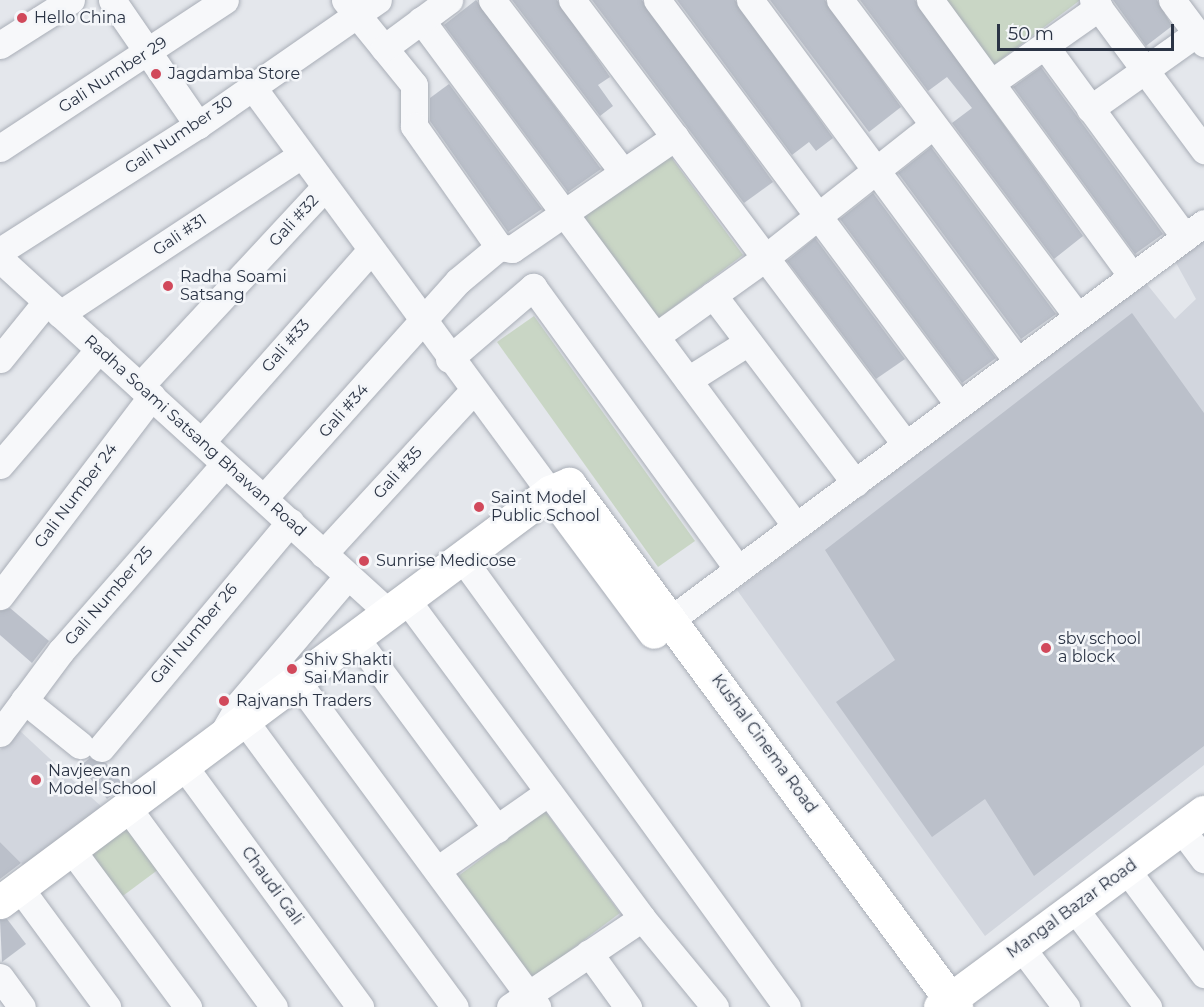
<!DOCTYPE html>
<style>
body{margin:0}
#map{position:relative;width:1204px;height:1007px;overflow:hidden;background:#e4e7ec;font-family:Montserrat,sans-serif}
div>[style]{position:absolute}
[style*='--x']{left:calc(var(--x)*1px);top:calc(var(--y)*1px);width:calc(var(--w)*1px);rotate:calc(var(--a)*1deg)}
.built>*{inset:0;background:#d2d6de}
.green>*{inset:0;background:#c9d6c5}
.building>*{inset:0;background:#bbc0ca}
.roads{filter:drop-shadow(0 0 2px #a9aeb7) drop-shadow(0 0 2px #a9aeb7)}
.street>*{height:27px;margin:-13.5px;padding:0 13.5px;transform-origin:13.5px;border-radius:13.5px;background:#f7f8fa}
.secondary>*{height:33px;margin:-16.5px;padding:0 16.5px;transform-origin:16.5px;border-radius:16.5px;background:#fff}
.dots>*{width:16px;height:16px;translate:-50% -50%;box-sizing:border-box;border:3px solid #f4f6f9;border-radius:50%}
span{translate:-50% -50%;white-space:nowrap;text-align:center;line-height:1.15;-webkit-text-stroke:5px #f4f6f9;paint-order:stroke}
.poi-label{font-size:16px;color:#2b3445}
.left{translate:0 -50%;text-align:left}
.street-label{font-size:16px;color:#2b3445}
.scale{position:absolute;left:997px;top:24px;width:177px;height:27px;box-sizing:border-box;border:3px solid #2b3445;border-top:0;padding-left:8px;font-size:18px;line-height:21px;white-space:nowrap;color:#2b3445;-webkit-text-stroke:4px #f4f6f9;paint-order:stroke}
</style>
<div id="map">
<div class="built">
<div style="clip-path:polygon(1204px 240px,1204px 765px,985px 936px,737px 590px,1146px 283px,1175px 319px,1196px 299px,1175px 261px)"></div>
<div style="clip-path:polygon(19px 730px,105px 810px,27px 869px,0 842px,0 750px)"></div>
</div>
<div class="green">
<div style="clip-path:polygon(942px 0,1079px 0,1079px 1px,991px 67px)"></div>
<div style="clip-path:polygon(668px 153px,743px 255px,655px 321px,579px 219px)"></div>
<div style="clip-path:polygon(534px 316px,695px 541px,658px 567px,497px 342px)"></div>
<div style="clip-path:polygon(545px 811px,620px 913px,532px 979px,457px 877px)"></div>
<div style="clip-path:polygon(126px 817px,163px 866px,116px 901px,80px 851px)"></div>
</div>
<div class="building">
<div style="clip-path:polygon(476px 0,601px 169px,568px 192px,444px 25px)"></div>
<div style="clip-path:polygon(512px 0,557px 0,610px 77px,598px 85px,613px 106px,600px 116px)"></div>
<div style="clip-path:polygon(592px 0,642px 0,773px 182px,744px 203px)"></div>
<div style="clip-path:polygon(677px 0,735px 0,833px 138px,816px 151px,809px 142px,792px 155px)"></div>
<div style="clip-path:polygon(770px 0,825px 0,901px 107px,869px 132px)"></div>
<div style="clip-path:polygon(860px 0,915px 0,1083px 236px,1054px 259px,952px 123px,972px 108px,947px 77px,928px 91px)"></div>
<div style="clip-path:polygon(1113px 0,1157px 0,1172px 26px,1146px 46px)"></div>
<div style="clip-path:polygon(1041px 67px,1163px 234px,1135px 254px,1013px 87px)"></div>
<div style="clip-path:polygon(449px 84px,542px 209px,508px 232px,430px 121px,430px 98px)"></div>
<div style="clip-path:polygon(931px 147px,1056px 314px,1021px 339px,898px 173px)"></div>
<div style="clip-path:polygon(873px 193px,996px 358px,962px 383px,840px 219px)"></div>
<div style="clip-path:polygon(815px 238px,905px 359px,876px 379px,787px 261px)"></div>
<div style="clip-path:polygon(1132px 313px,1204px 413px,1204px 746px,1034px 876px,985px 799px,932px 837px,836px 702px,895px 660px,825px 550px)"></div>
<div style="clip-path:polygon(10px 608px,49px 641px,32px 663px,0 635px,0 611px)"></div>
<div style="clip-path:polygon(90px 758px,106px 763px,124px 786px,107px 799px,80px 766px)"></div>
<div style="clip-path:polygon(0 842px,21px 863px,0 879px)"></div>
<div style="clip-path:polygon(7px 919px,26px 944px,2px 962px,0 920px)"></div>
</div>
<div class="roads">
<div class="street">
<div style="--x:112;--y:0;--w:152;--a:55.5"></div>
<div style="--x:345;--y:0;--w:109;--a:50.9"></div>
<div style="--x:414;--y:85;--w:41;--a:90"></div>
<div style="--x:414;--y:126;--w:148;--a:54.9"></div>
<div style="--x:492;--y:0;--w:216;--a:52.7"></div>
<div style="--x:572;--y:0;--w:556;--a:53.11"></div>
<div style="--x:657;--y:0;--w:505;--a:53.29"></div>
<div style="--x:750;--y:0;--w:450;--a:53.5"></div>
<div style="--x:840;--y:0;--w:396;--a:53.1"></div>
<div style="--x:930;--y:0;--w:341;--a:53.8"></div>
<div style="--x:1093;--y:0;--w:187;--a:53.5"></div>
<div style="--x:1172;--y:0;--w:54;--a:53.3"></div>
<div style="--x:421;--y:20;--w:630;--a:53.46"></div>
<div style="--x:0;--y:45;--w:84;--a:-32.4"></div>
<div style="--x:1045;--y:46;--w:237;--a:53.8"></div>
<div style="--x:384;--y:48;--w:81;--a:-36.4"></div>
<div style="--x:991;--y:83;--w:132;--a:-35.1"></div>
<div style="--x:251;--y:85;--w:505;--a:53.7"></div>
<div style="--x:1090;--y:109;--w:131;--a:-35.4"></div>
<div style="--x:0;--y:148;--w:269;--a:-33.3"></div>
<div style="--x:0;--y:251;--w:235;--a:-32.5"></div>
<div style="--x:198;--y:125;--w:219;--a:-34.8"></div>
<div style="--x:0;--y:259;--w:526;--a:42.3"></div>
<div style="--x:713;--y:295;--w:236;--a:52.9"></div>
<div style="--x:60;--y:314;--w:289;--a:-33.4"></div>
<div style="--x:656;--y:336;--w:134;--a:-35.6"></div>
<div style="--x:765;--y:258;--w:213;--a:-38.3"></div>
<div style="--x:0;--y:359;--w:73;--a:-51.1"></div>
<div style="--x:449;--y:359;--w:111;--a:-40.6"></div>
<div style="--x:533;--y:287;--w:347;--a:54"></div>
<div style="--x:688;--y:380;--w:71;--a:-32.3"></div>
<div style="--x:140;--y:386;--w:270;--a:-47.1"></div>
<div style="--x:202;--y:441;--w:254;--a:-48.5"></div>
<div style="--x:0;--y:465;--w:153;--a:-49.5"></div>
<div style="--x:264;--y:498;--w:291;--a:-48.2"></div>
<div style="--x:458;--y:281;--w:53;--a:-39.7"></div>
<div style="--x:499;--y:247;--w:13;--a:9"></div>
<div style="--x:512;--y:249;--w:198;--a:-34.5"></div>
<div style="--x:323;--y:554;--w:222;--a:-47.4"></div>
<div style="--x:462;--y:558;--w:554;--a:54.1"></div>
<div style="--x:0;--y:596;--w:251;--a:-52.8"></div>
<div style="--x:406;--y:599;--w:397;--a:53.5"></div>
<div style="--x:642;--y:918;--w:115;--a:50.6"></div>
<div style="--x:654;--y:632;--w:685;--a:-36.64"></div>
<div style="--x:355;--y:637;--w:239;--a:53.5"></div>
<div style="--x:297;--y:681;--w:405;--a:53.6"></div>
<div style="--x:24;--y:700;--w:72;--a:38.8"></div>
<div style="--x:244;--y:720;--w:356;--a:53.7"></div>
<div style="--x:0;--y:733;--w:102;--a:-53.4"></div>
<div style="--x:61;--y:651;--w:247;--a:-48.8"></div>
<div style="--x:223;--y:733;--w:34;--a:-60"></div>
<div style="--x:240;--y:703;--w:165;--a:-49.7"></div>
<div style="--x:101;--y:748;--w:295;--a:-50.1"></div>
<div style="--x:183;--y:765;--w:300;--a:53.8"></div>
<div style="--x:127;--y:807;--w:248;--a:53.7"></div>
<div style="--x:1181;--y:829;--w:38;--a:53"></div>
<div style="--x:71;--y:849;--w:197;--a:53.5"></div>
<div style="--x:1126;--y:869;--w:131;--a:53.4"></div>
<div style="--x:437;--y:870;--w:136;--a:-34.9"></div>
<div style="--x:19;--y:887;--w:149;--a:53.7"></div>
<div style="--x:1074;--y:908;--w:124;--a:53.2"></div>
<div style="--x:1021;--y:947;--w:75;--a:53.1"></div>
<div style="--x:589;--y:953;--w:67;--a:54.2"></div>
<div style="--x:0;--y:977;--w:37;--a:54"></div>
<div style="--x:510;--y:1007;--w:159;--a:-34"></div>
</div>
<div class="secondary">
<div style="--x:550;--y:492;--w:174;--a:53.4"></div>
<div style="--x:0;--y:902;--w:686;--a:-36.7"></div>
<div style="--x:550;--y:492;--w:21;--a:-23"></div>
<div style="--x:569;--y:484;--w:651;--a:53.5"></div>
<div style="--x:940;--y:1007;--w:328;--a:-36.5"></div>
</div>
</div>
<div class="dots">
<div style="left:22px;top:18px;background:#d1495b"></div>
<div style="left:156px;top:74px;background:#d1495b"></div>
<div style="left:168px;top:286px;background:#d1495b"></div>
<div style="left:479px;top:507px;background:#d1495b"></div>
<div style="left:364px;top:561px;background:#d1495b"></div>
<div style="left:1046px;top:648px;background:#d1495b"></div>
<div style="left:292px;top:669px;background:#d1495b"></div>
<div style="left:224px;top:701px;background:#d1495b"></div>
<div style="left:36px;top:780px;background:#d1495b"></div>
</div>
<div class="poi-label">
<span class="left" style="left:34px;top:18px">Hello China</span>
<span class="left" style="left:168px;top:74px">Jagdamba Store</span>
<span class="left" style="left:180px;top:286px">Radha Soami<br>Satsang</span>
<span class="left" style="left:491px;top:507px">Saint Model<br>Public School</span>
<span class="left" style="left:376px;top:561px">Sunrise Medicose</span>
<span class="left" style="left:1058px;top:648px">sbv school<br>a block</span>
<span class="left" style="left:304px;top:669px">Shiv Shakti<br>Sai Mandir</span>
<span class="left" style="left:236px;top:701px">Rajvansh Traders</span>
<span class="left" style="left:48px;top:780px">Navjeevan<br>Model School</span>
</div>
<div class="street-label">
<span style="left:113px;top:75px;rotate:-33deg">Gali Number 29</span>
<span style="left:179px;top:135px;rotate:-34deg">Gali Number 30</span>
<span style="left:294px;top:221px;rotate:-47deg">Gali #32</span>
<span style="left:180px;top:235px;rotate:-34deg">Gali #31</span>
<span style="left:286px;top:346px;rotate:-49deg">Gali #33</span>
<span style="left:344px;top:411px;rotate:-48deg">Gali #34</span>
<span style="left:195px;top:436px;rotate:42deg">Radha Soami Satsang Bhawan Road</span>
<span style="left:398px;top:473px;rotate:-48deg">Gali #35</span>
<span style="left:76px;top:496px;rotate:-53deg">Gali Number 24</span>
<span style="left:109px;top:596px;rotate:-49deg">Gali Number 25</span>
<span style="left:194px;top:634px;rotate:-50deg">Gali Number 26</span>
<span style="left:764px;top:744px;rotate:54deg">Kushal Cinema Road</span>
<span style="left:272px;top:886px;rotate:54deg">Chaudi Gali</span>
<span style="left:1072px;top:909px;rotate:-36deg">Mangal Bazar Road</span>
</div>
<div class="scale">50 m</div>
</div>
